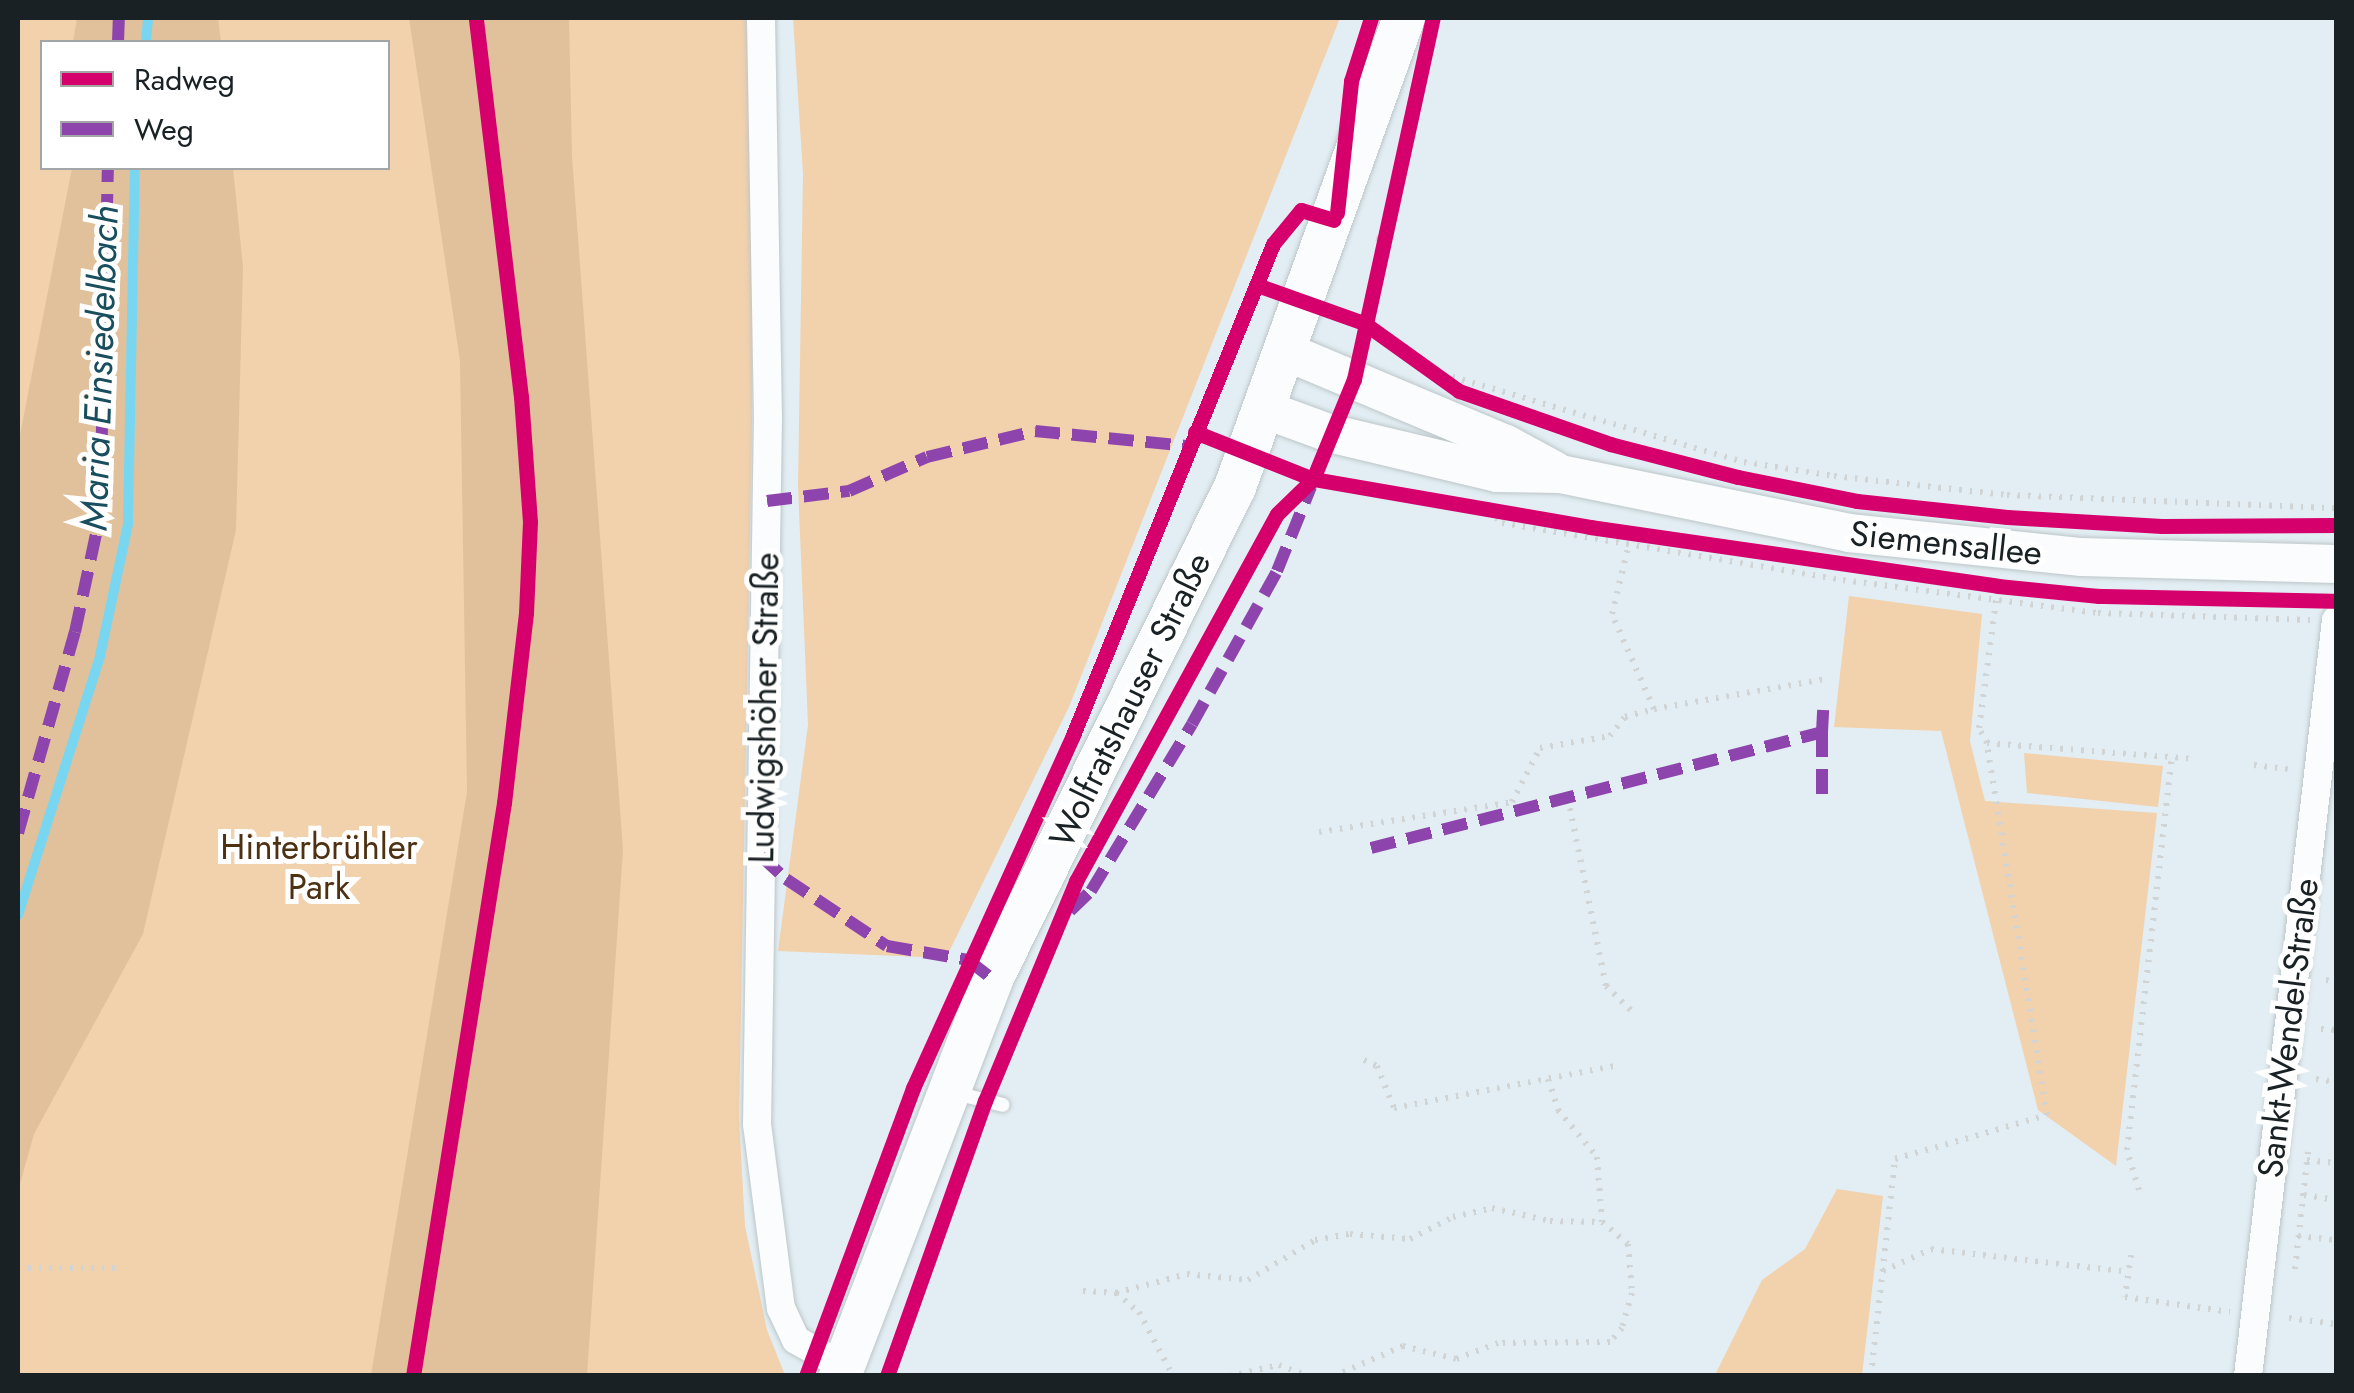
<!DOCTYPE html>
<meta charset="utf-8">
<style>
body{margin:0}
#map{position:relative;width:2354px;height:1393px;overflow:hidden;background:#e2eef3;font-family:Jost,sans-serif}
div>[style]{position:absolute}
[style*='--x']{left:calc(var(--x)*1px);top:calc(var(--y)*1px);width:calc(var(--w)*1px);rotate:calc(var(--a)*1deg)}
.green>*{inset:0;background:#f2d1ad}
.forest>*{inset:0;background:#e1c19b}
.stream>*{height:10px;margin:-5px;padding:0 5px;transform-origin:5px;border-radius:5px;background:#79d6f1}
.path>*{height:6px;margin-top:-3px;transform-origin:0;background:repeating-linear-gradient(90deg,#d1d4d5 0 2.5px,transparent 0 10.5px)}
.roads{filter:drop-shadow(0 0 2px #bdc6c9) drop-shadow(0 0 2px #bdc6c9)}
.service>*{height:14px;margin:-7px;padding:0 7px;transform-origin:7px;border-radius:7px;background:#fbfcfd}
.minor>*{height:28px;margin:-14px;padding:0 14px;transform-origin:14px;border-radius:14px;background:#fbfcfd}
.secondary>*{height:38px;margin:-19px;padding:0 19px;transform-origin:19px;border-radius:19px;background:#fbfcfd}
.primary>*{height:42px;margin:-21px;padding:0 21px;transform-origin:21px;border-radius:21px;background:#fbfcfd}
.quiet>*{height:12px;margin-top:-6px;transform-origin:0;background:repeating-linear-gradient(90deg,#8e44ad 0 25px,transparent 0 37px)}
.cycleway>*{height:15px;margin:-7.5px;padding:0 7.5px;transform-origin:7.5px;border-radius:7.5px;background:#d6006c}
span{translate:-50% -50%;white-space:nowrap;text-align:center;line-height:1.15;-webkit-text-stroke:10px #fff;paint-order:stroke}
.street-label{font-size:35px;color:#1a2124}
.park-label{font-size:35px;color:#4d3112}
.water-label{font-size:38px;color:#194e5e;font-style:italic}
.frame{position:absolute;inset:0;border:20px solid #1a2124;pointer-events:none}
.legend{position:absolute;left:40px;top:40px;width:350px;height:130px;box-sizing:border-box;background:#fff;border:2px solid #a3a6a7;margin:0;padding:12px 18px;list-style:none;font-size:30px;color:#1a2124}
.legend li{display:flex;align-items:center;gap:20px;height:50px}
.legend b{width:50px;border:2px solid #a3a6a7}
</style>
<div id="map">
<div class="green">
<div style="clip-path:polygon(evenodd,18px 18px,746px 18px,753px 128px,752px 422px,739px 1118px,745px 1226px,767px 1330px,785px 1375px,18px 1375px,18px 18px,42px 42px,388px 42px,388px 168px,42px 168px,42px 42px)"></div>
<div style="clip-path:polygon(793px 18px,1340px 18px,1069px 707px,946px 958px,778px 951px,808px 725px,798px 486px,803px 174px)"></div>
<div style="clip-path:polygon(1849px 596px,1982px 614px,1970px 741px,1985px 801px,2157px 813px,2116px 1166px,2038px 1110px,1941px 731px,1834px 727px)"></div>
<div style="clip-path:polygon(2024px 753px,2163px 766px,2158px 807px,2027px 793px)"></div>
<div style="clip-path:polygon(1837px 1189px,1883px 1196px,1862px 1375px,1715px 1375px,1762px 1280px,1805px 1249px)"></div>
</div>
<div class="forest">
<div style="clip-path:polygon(77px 18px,218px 18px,221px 42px,73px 42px)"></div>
<div style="clip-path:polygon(409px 18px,569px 18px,572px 156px,623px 850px,587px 1375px,371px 1375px,467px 792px,460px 361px)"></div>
<div style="clip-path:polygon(72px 168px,233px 168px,243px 267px,236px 530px,143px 934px,34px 1134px,18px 1191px,18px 445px)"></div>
</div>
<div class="stream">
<div style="--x:146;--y:42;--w:24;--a:-85"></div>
<div style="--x:18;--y:915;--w:272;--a:-72.4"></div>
<div style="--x:100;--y:656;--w:135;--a:-78"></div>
<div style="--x:128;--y:524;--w:356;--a:-88.9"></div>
</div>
<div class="path">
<div style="--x:1396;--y:165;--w:7;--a:0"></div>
<div style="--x:1376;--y:238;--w:9;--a:18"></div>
<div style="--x:1432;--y:371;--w:325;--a:16.3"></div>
<div style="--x:1744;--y:462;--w:91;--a:8.8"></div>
<div style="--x:1834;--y:476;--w:174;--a:6.3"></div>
<div style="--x:2007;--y:495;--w:329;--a:2.3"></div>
<div style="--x:1183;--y:462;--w:10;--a:24"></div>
<div style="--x:1490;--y:502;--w:9;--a:103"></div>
<div style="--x:1488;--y:511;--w:18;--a:41"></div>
<div style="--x:1502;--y:523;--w:346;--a:9.5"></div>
<div style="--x:1843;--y:580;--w:257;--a:7.4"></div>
<div style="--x:2098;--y:613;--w:212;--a:1.9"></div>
<div style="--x:1142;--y:553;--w:10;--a:24"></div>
<div style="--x:1654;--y:709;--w:175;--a:-9.9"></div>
<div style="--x:1987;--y:743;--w:207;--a:4.4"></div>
<div style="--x:2254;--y:765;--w:34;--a:7"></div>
<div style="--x:1568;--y:798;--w:192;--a:78.6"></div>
<div style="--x:1606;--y:986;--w:40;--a:44"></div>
<div style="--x:1319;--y:832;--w:195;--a:-8.8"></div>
<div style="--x:1512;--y:802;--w:61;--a:-62.6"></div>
<div style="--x:1540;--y:748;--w:71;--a:-9.7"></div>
<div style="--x:1610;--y:736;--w:24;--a:-52"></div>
<div style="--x:1625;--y:717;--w:30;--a:-15"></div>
<div style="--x:1654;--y:709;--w:104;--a:-113.9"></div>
<div style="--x:1612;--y:614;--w:68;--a:-76.4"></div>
<div style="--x:2326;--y:980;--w:10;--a:6"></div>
<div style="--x:2321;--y:1029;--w:15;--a:4"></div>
<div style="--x:1364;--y:1060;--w:14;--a:25"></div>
<div style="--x:1377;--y:1066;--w:45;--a:68"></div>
<div style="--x:1394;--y:1108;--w:225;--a:-10.8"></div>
<div style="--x:1548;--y:1079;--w:33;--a:72"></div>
<div style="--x:1558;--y:1110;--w:61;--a:50.3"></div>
<div style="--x:1597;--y:1157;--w:65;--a:85.6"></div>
<div style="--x:2316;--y:1079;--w:20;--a:9"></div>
<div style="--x:2307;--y:1160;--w:29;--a:6"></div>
<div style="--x:2139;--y:1190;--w:42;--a:-106.7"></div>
<div style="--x:2127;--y:1150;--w:396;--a:-83.5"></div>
<div style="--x:2304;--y:1195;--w:32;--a:9"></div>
<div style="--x:2298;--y:1236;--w:38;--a:6"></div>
<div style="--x:2131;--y:1255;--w:42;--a:98.1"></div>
<div style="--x:2125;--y:1297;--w:106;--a:8.1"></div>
<div style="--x:18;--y:1268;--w:97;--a:0"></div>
<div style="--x:2295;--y:1269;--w:118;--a:-83.7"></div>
<div style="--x:1883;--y:1271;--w:53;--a:-24.6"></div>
<div style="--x:1931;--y:1249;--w:199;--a:6.6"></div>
<div style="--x:1083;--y:1291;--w:33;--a:3"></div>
<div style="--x:1116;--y:1293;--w:73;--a:-15"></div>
<div style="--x:1187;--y:1274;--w:61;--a:5.6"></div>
<div style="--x:1248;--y:1280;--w:78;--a:-30.8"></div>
<div style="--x:1315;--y:1240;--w:36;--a:-10"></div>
<div style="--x:1350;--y:1234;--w:60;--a:4.8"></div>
<div style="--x:1410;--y:1239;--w:48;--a:-27.1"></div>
<div style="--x:1453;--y:1217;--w:40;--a:-13"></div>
<div style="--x:1492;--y:1208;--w:59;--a:12.6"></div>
<div style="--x:1550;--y:1221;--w:52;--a:1.1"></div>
<div style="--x:1602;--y:1222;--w:34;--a:40"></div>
<div style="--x:1628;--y:1244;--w:49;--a:85.3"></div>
<div style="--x:1632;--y:1293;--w:36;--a:106"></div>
<div style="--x:1622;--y:1328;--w:18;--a:131"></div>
<div style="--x:1610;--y:1342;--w:112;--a:179.5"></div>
<div style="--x:1498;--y:1343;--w:45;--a:159.1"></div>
<div style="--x:1456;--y:1359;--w:55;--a:-166.2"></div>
<div style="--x:1403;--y:1346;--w:75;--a:156.5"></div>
<div style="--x:1116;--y:1293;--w:30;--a:40"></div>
<div style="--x:1139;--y:1312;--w:72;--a:62"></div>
<div style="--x:2289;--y:1318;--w:47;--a:7.3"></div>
<div style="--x:1229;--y:1376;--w:51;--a:-12.4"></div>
<div style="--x:1279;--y:1365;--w:31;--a:21"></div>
<div style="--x:1871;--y:1376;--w:218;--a:-83.7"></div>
<div style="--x:1895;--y:1159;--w:158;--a:-16.1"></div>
<div style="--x:2047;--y:1115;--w:377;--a:-99.2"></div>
<div style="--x:1987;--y:743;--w:17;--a:-118"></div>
<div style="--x:1979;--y:728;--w:143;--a:-82.4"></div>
</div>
<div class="roads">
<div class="service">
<div style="--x:955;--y:1093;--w:49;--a:14"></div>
</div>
<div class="minor">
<div style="--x:761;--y:18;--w:399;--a:89"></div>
<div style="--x:768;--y:417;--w:707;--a:90.89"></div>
<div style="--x:757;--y:1124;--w:186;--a:82.6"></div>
<div style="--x:781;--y:1308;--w:35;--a:65"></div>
<div style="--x:796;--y:1340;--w:54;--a:29"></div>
<div style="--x:2248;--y:1376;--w:761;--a:-83.36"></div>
</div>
<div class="secondary">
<div style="--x:1287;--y:352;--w:238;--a:22.8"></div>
<div style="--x:1506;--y:444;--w:55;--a:28.4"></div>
<div style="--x:1266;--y:410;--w:67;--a:20.1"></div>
<div style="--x:1329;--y:433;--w:173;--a:13.4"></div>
<div style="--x:1497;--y:473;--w:63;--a:0.9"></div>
<div style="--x:1560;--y:474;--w:295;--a:11.5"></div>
<div style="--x:1849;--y:533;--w:234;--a:5.9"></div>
<div style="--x:2082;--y:557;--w:254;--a:1.6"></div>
</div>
<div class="primary">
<div style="--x:840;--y:1376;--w:425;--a:-69"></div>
<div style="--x:992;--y:979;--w:549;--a:-63.72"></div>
<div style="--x:1235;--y:487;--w:499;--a:-70.2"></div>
</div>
</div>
<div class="quiet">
<div style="--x:118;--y:42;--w:24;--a:-88"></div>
<div style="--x:767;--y:501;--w:83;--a:-7"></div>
<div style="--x:849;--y:491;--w:85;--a:-23.6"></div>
<div style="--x:927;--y:457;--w:111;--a:-13.5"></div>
<div style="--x:1035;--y:431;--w:155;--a:5.6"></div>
<div style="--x:1822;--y:732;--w:65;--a:90"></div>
<div style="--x:18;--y:833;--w:209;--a:-74.2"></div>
<div style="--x:75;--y:632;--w:120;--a:-77.9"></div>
<div style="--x:100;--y:515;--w:347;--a:-88.7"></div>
<div style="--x:1371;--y:848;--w:466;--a:-14.4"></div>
<div style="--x:1822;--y:732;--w:22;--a:-87"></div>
<div style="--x:761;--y:856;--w:34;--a:43"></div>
<div style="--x:786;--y:879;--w:121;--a:33.6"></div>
<div style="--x:887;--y:946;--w:82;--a:9.8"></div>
<div style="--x:968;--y:960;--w:31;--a:38"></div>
<div style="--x:1070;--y:911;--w:29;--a:-44"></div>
<div style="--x:1091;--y:891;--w:195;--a:-58.8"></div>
<div style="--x:1192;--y:724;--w:175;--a:-60.9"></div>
<div style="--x:1277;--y:571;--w:91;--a:-68"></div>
</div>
<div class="cycleway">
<div style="--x:1337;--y:213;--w:133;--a:-83.9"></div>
<div style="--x:1351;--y:81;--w:66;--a:-72.4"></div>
<div style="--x:1257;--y:285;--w:114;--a:19.6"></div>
<div style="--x:1364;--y:323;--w:117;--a:35.6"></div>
<div style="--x:1459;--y:391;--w:160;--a:19.3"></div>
<div style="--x:1610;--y:444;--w:132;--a:14.5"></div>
<div style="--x:1738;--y:477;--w:121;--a:11.4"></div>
<div style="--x:1857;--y:501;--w:151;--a:6.1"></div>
<div style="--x:2007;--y:517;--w:155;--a:3.3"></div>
<div style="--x:2162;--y:526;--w:174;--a:-0.3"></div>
<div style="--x:1195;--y:432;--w:127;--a:21.7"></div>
<div style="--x:1313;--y:479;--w:281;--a:9.8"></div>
<div style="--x:1590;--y:527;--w:412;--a:8.2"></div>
<div style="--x:1998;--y:586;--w:101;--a:5.7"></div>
<div style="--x:2099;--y:596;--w:237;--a:1.2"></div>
<div style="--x:413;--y:1376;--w:580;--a:-80.98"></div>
<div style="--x:504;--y:803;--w:191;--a:-83.4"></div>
<div style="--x:526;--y:613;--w:91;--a:-87.5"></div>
<div style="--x:530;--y:522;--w:125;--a:-94.1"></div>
<div style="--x:521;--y:397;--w:382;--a:-96.8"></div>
<div style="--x:806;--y:1376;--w:307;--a:-69.6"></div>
<div style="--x:913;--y:1088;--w:388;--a:-65.6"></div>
<div style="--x:1073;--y:735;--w:530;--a:-67.84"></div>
<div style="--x:1273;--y:244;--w:44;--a:-50.5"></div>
<div style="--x:1301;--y:210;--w:34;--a:17"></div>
<div style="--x:887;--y:1376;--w:292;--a:-70.4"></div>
<div style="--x:985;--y:1101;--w:238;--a:-67.5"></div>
<div style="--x:1076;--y:881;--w:418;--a:-61.3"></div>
<div style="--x:1277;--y:514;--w:50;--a:-44.2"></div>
<div style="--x:1313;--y:479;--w:108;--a:-67.7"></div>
<div style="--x:1354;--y:379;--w:370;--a:-77.7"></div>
</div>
<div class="street-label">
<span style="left:1946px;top:543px;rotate:6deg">Siemensallee</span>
<span style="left:1130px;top:700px;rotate:-64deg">Wolfratshauser Straße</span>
<span style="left:764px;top:708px;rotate:-89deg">Ludwigshöher Straße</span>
<span style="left:2288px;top:1028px;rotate:-83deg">Sankt-Wendel-Straße</span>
</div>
<div class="park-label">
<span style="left:319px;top:867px">Hinterbrühler<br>Park</span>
</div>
<div class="water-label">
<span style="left:99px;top:368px;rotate:-88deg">Maria Einsiedelbach</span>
</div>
<div class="frame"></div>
<ul class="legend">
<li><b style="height:12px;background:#d6006c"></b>Radweg</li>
<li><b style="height:12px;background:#8e44ad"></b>Weg</li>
</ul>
</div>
